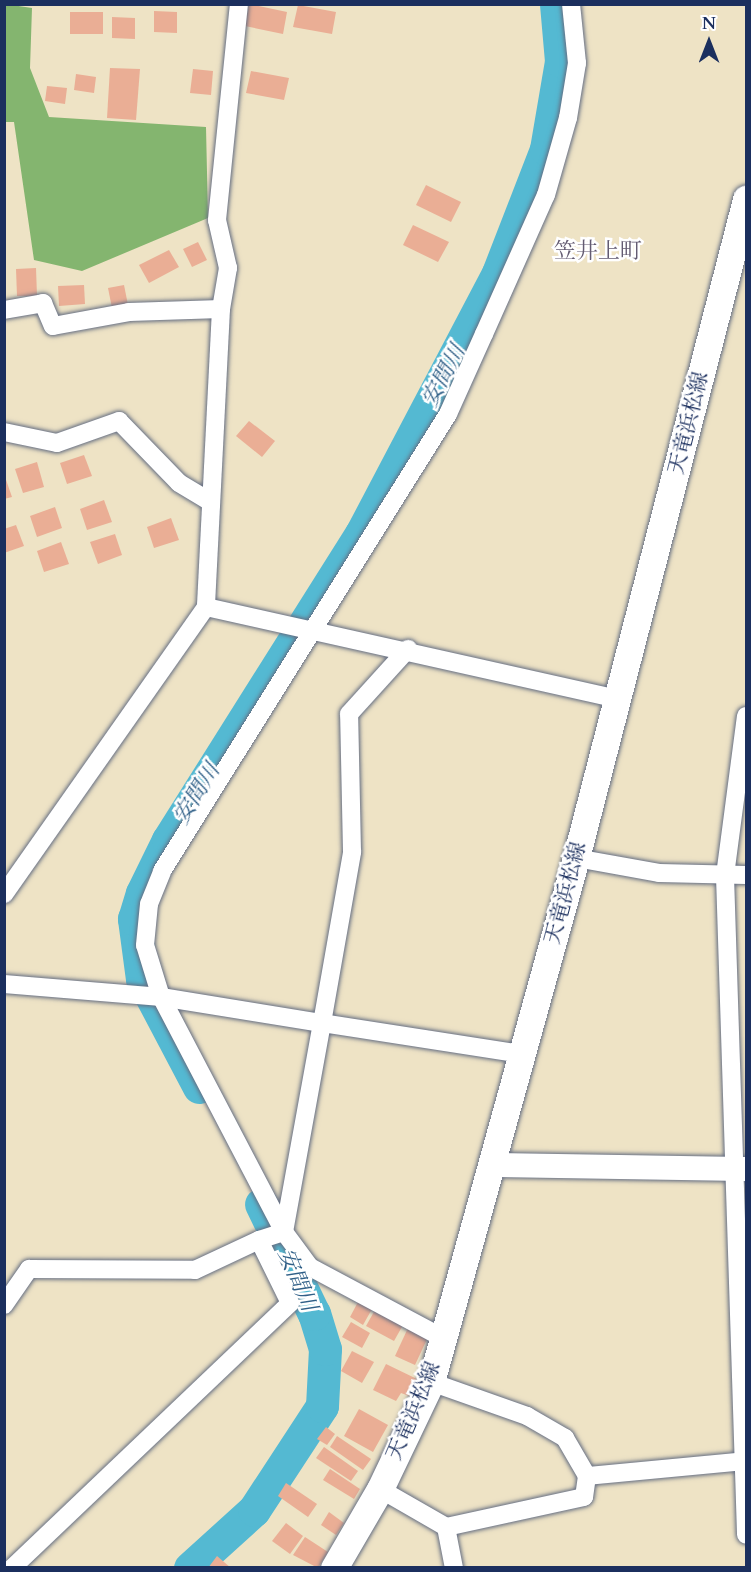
<!DOCTYPE html>
<meta charset="utf-8">
<style>
body{margin:0}
#map{position:relative;width:751px;height:1572px;overflow:hidden;background:#eee3c5;font-family:Cardo,"Noto Serif JP",serif}
div>[style]{position:absolute}
[style*='--x']{left:calc(var(--x)*1px);top:calc(var(--y)*1px);width:calc(var(--w)*1px);rotate:calc(var(--a)*1deg)}
.forest>*{inset:0;background:#84b56f}
.river>*{height:33px;margin:-16.5px;padding:0 16.5px;transform-origin:16.5px;border-radius:16.5px;background:#54b9d2}
.building>*{inset:0;background:#eaae95}
.roads{filter:drop-shadow(0 0 2px #656e82) drop-shadow(0 0 2px #656e82)}
.street>*{height:18px;margin:-9px;padding:0 9px;transform-origin:9px;border-radius:9px;background:#fff}
.secondary>*{height:24px;margin:-12px;padding:0 12px;transform-origin:12px;border-radius:12px;background:#fff}
.primary>*{height:27px;margin:-13.5px;padding:0 13.5px;transform-origin:13.5px;border-radius:13.5px;background:#fff}
span{translate:-50% -50%;white-space:nowrap;text-align:center;line-height:1.15;-webkit-text-stroke:5px #fff;paint-order:stroke}
.street-label{font-size:21px;color:#1b2f5e}
.neighbourhood-label{font-size:22px;color:#635b71}
.water-label{font-size:22px;color:#2f5f87;font-style:italic}
.frame{position:absolute;inset:0;border:6px solid #1b2f5e;pointer-events:none}
.north{position:absolute;left:679px;top:12px;width:60px;height:60px;-webkit-text-stroke:4px #fff;paint-order:stroke;rotate:0deg;font-size:16px;font-weight:700;line-height:24px;text-align:center;color:#1b2f5e}
.north::after{content:'';display:block;margin:auto;width:21px;height:27px;background:#1b2f5e;clip-path:polygon(50% 0,100% 100%,50% 72%,0 100%)}
</style>
<div id="map">
<div class="forest">
<div style="clip-path:polygon(5px 4px,32px 8px,30px 68px,49px 117px,206px 127px,208px 218px,82px 271px,34px 260px,14px 122px,5px 122px)"></div>
</div>
<div class="river">
<div style="--x:199;--y:1087;--w:122;--a:-117.8"></div>
<div style="--x:142;--y:979;--w:61;--a:-97.6"></div>
<div style="--x:134;--y:919;--w:27;--a:-73"></div>
<div style="--x:142;--y:893;--w:59;--a:-63.9"></div>
<div style="--x:168;--y:840;--w:362;--a:-57.8"></div>
<div style="--x:361;--y:534;--w:295;--a:-62.3"></div>
<div style="--x:498;--y:273;--w:133;--a:-68.8"></div>
<div style="--x:546;--y:149;--w:89;--a:-80.3"></div>
<div style="--x:561;--y:61;--w:57;--a:-95"></div>
<div style="--x:190;--y:1568;--w:86;--a:-42.2"></div>
<div style="--x:254;--y:1510;--w:124;--a:-56.8"></div>
<div style="--x:322;--y:1406;--w:57;--a:-87"></div>
<div style="--x:325;--y:1349;--w:37;--a:-107"></div>
<div style="--x:314;--y:1314;--w:122;--a:-115.7"></div>
</div>
<div class="building">
<div style="clip-path:polygon(249px 4px,287px 12px,283px 34px,245px 26px)"></div>
<div style="clip-path:polygon(298px 5px,336px 12px,332px 34px,293px 27px)"></div>
<div style="clip-path:polygon(154px 11px,177px 12px,177px 33px,154px 32px)"></div>
<div style="clip-path:polygon(70px 12px,103px 12px,103px 34px,70px 34px)"></div>
<div style="clip-path:polygon(112px 17px,135px 18px,135px 39px,112px 38px)"></div>
<div style="clip-path:polygon(110px 68px,140px 69px,136px 120px,107px 118px)"></div>
<div style="clip-path:polygon(193px 69px,213px 71px,211px 95px,190px 93px)"></div>
<div style="clip-path:polygon(251px 71px,289px 78px,284px 100px,246px 93px)"></div>
<div style="clip-path:polygon(76px 74px,96px 77px,94px 93px,74px 90px)"></div>
<div style="clip-path:polygon(47px 86px,67px 88px,65px 104px,45px 101px)"></div>
<div style="clip-path:polygon(426px 185px,461px 202px,451px 222px,416px 205px)"></div>
<div style="clip-path:polygon(413px 225px,449px 242px,438px 262px,403px 245px)"></div>
<div style="clip-path:polygon(198px 242px,207px 260px,192px 267px,183px 249px)"></div>
<div style="clip-path:polygon(169px 250px,179px 267px,149px 283px,139px 265px)"></div>
<div style="clip-path:polygon(36px 268px,37px 296px,17px 296px,16px 269px)"></div>
<div style="clip-path:polygon(84px 285px,85px 304px,59px 306px,58px 286px)"></div>
<div style="clip-path:polygon(124px 285px,128px 305px,112px 308px,108px 288px)"></div>
<div style="clip-path:polygon(249px 421px,275px 441px,262px 457px,236px 436px)"></div>
<div style="clip-path:polygon(84px 455px,92px 476px,67px 484px,60px 463px)"></div>
<div style="clip-path:polygon(37px 462px,44px 487px,23px 493px,15px 469px)"></div>
<div style="clip-path:polygon(4px 474px,12px 497px,4px 499px)"></div>
<div style="clip-path:polygon(104px 500px,112px 522px,87px 530px,80px 509px)"></div>
<div style="clip-path:polygon(55px 507px,62px 528px,37px 537px,30px 516px)"></div>
<div style="clip-path:polygon(171px 518px,179px 540px,154px 548px,147px 527px)"></div>
<div style="clip-path:polygon(16px 525px,24px 546px,4px 553px,4px 529px)"></div>
<div style="clip-path:polygon(115px 534px,122px 555px,98px 564px,90px 542px)"></div>
<div style="clip-path:polygon(61px 542px,69px 564px,44px 572px,37px 551px)"></div>
<div style="clip-path:polygon(358px 1302px,372px 1309px,363px 1325px,350px 1317px)"></div>
<div style="clip-path:polygon(375px 1310px,403px 1325px,394px 1341px,366px 1326px)"></div>
<div style="clip-path:polygon(351px 1322px,370px 1333px,362px 1348px,342px 1337px)"></div>
<div style="clip-path:polygon(408px 1328px,428px 1337px,415px 1365px,395px 1356px)"></div>
<div style="clip-path:polygon(352px 1351px,374px 1362px,362px 1383px,341px 1371px)"></div>
<div style="clip-path:polygon(386px 1364px,417px 1379px,409px 1396px,401px 1393px,396px 1401px,373px 1390px)"></div>
<div style="clip-path:polygon(359px 1409px,388px 1425px,373px 1452px,344px 1436px)"></div>
<div style="clip-path:polygon(326px 1427px,335px 1434px,327px 1445px,317px 1439px)"></div>
<div style="clip-path:polygon(337px 1436px,371px 1459px,363px 1470px,330px 1447px)"></div>
<div style="clip-path:polygon(324px 1447px,358px 1471px,351px 1481px,316px 1458px)"></div>
<div style="clip-path:polygon(330px 1469px,360px 1489px,354px 1499px,323px 1480px)"></div>
<div style="clip-path:polygon(286px 1483px,317px 1504px,308px 1517px,278px 1496px)"></div>
<div style="clip-path:polygon(329px 1512px,344px 1523px,336px 1535px,321px 1525px)"></div>
<div style="clip-path:polygon(286px 1523px,303px 1536px,290px 1554px,272px 1541px)"></div>
<div style="clip-path:polygon(305px 1537px,328px 1552px,318px 1568px,293px 1555px)"></div>
<div style="clip-path:polygon(217px 1556px,231px 1568px,208px 1568px)"></div>
</div>
<div class="roads">
<div class="street">
<div style="--x:221;--y:309;--w:42;--a:-80.3"></div>
<div style="--x:228;--y:268;--w:49;--a:-102.9"></div>
<div style="--x:217;--y:220;--w:217;--a:-84.2"></div>
<div style="--x:4;--y:310;--w:40;--a:-10"></div>
<div style="--x:43;--y:303;--w:25;--a:67"></div>
<div style="--x:53;--y:326;--w:77;--a:-10.4"></div>
<div style="--x:129;--y:312;--w:92;--a:-1.9"></div>
<div style="--x:221;--y:309;--w:298;--a:92.9"></div>
<div style="--x:206;--y:607;--w:351;--a:125.1"></div>
<div style="--x:4;--y:432;--w:54;--a:11.7"></div>
<div style="--x:57;--y:443;--w:66;--a:-19.5"></div>
<div style="--x:119;--y:421;--w:86;--a:45.9"></div>
<div style="--x:179;--y:483;--w:35;--a:31"></div>
<div style="--x:206;--y:607;--w:420;--a:12.6"></div>
<div style="--x:746;--y:716;--w:161;--a:97.5"></div>
<div style="--x:725;--y:876;--w:659;--a:88.17"></div>
<div style="--x:576;--y:858;--w:84;--a:10.2"></div>
<div style="--x:659;--y:873;--w:87;--a:1.3"></div>
<div style="--x:4;--y:984;--w:158;--a:4.7"></div>
<div style="--x:161;--y:997;--w:163;--a:9.2"></div>
<div style="--x:322;--y:1023;--w:174;--a:-80"></div>
<div style="--x:352;--y:852;--w:138;--a:-91.2"></div>
<div style="--x:349;--y:714;--w:88;--a:-47.8"></div>
<div style="--x:4;--y:1305;--w:44;--a:-55.2"></div>
<div style="--x:29;--y:1269;--w:166;--a:0.3"></div>
<div style="--x:195;--y:1270;--w:71;--a:-25.1"></div>
<div style="--x:443;--y:1338;--w:151;--a:-151.9"></div>
<div style="--x:310;--y:1267;--w:44;--a:-126.6"></div>
<div style="--x:284;--y:1232;--w:265;--a:-117.6"></div>
<div style="--x:161;--y:997;--w:54;--a:-107.1"></div>
<div style="--x:145;--y:945;--w:41;--a:-84.4"></div>
<div style="--x:149;--y:904;--w:35;--a:-68"></div>
<div style="--x:162;--y:871;--w:539;--a:-57.96"></div>
<div style="--x:448;--y:414;--w:88;--a:-65.8"></div>
<div style="--x:484;--y:334;--w:152;--a:-66"></div>
<div style="--x:546;--y:195;--w:80;--a:-74.1"></div>
<div style="--x:568;--y:118;--w:56;--a:-80.7"></div>
<div style="--x:577;--y:63;--w:59;--a:-95.8"></div>
<div style="--x:431;--y:1382;--w:102;--a:19.5"></div>
<div style="--x:527;--y:1416;--w:44;--a:30.1"></div>
<div style="--x:565;--y:1438;--w:44;--a:59.9"></div>
<div style="--x:587;--y:1476;--w:21;--a:98"></div>
<div style="--x:584;--y:1497;--w:141;--a:167.7"></div>
<div style="--x:446;--y:1527;--w:42;--a:79"></div>
<div style="--x:587;--y:1476;--w:160;--a:-5.4"></div>
<div style="--x:380;--y:1489;--w:76;--a:29.9"></div>
<div style="--x:12;--y:1568;--w:384;--a:-43.6"></div>
<div style="--x:290;--y:1303;--w:70;--a:-116.2"></div>
<div style="--x:259;--y:1240;--w:26;--a:-18"></div>
<div style="--x:284;--y:1232;--w:212;--a:-79.7"></div>
<div style="--x:322;--y:1023;--w:202;--a:8.8"></div>
</div>
<div class="secondary">
<div style="--x:493;--y:1165;--w:253;--a:0.9"></div>
</div>
<div class="primary">
<div style="--x:334;--y:1568;--w:91;--a:-59.8"></div>
<div style="--x:380;--y:1489;--w:119;--a:-64.5"></div>
<div style="--x:431;--y:1382;--w:544;--a:-74.53"></div>
<div style="--x:576;--y:858;--w:681;--a:-75.53"></div>
</div>
</div>
<div class="street-label">
<span style="left:689px;top:423px;rotate:-76deg">天竜浜松線</span>
<span style="left:566px;top:893px;rotate:-75deg">天竜浜松線</span>
<span style="left:414px;top:1411px;rotate:-67deg">天竜浜松線</span>
</div>
<div class="neighbourhood-label">
<span style="left:598px;top:252px">笠井上町</span>
</div>
<div class="water-label">
<span style="left:444px;top:376px;rotate:-62deg">安間川</span>
<span style="left:197px;top:794px;rotate:-58deg">安間川</span>
<span style="left:297px;top:1280px;rotate:67deg">安間川</span>
</div>
<div class="frame"></div>
<div class="north">N</div>
</div>
